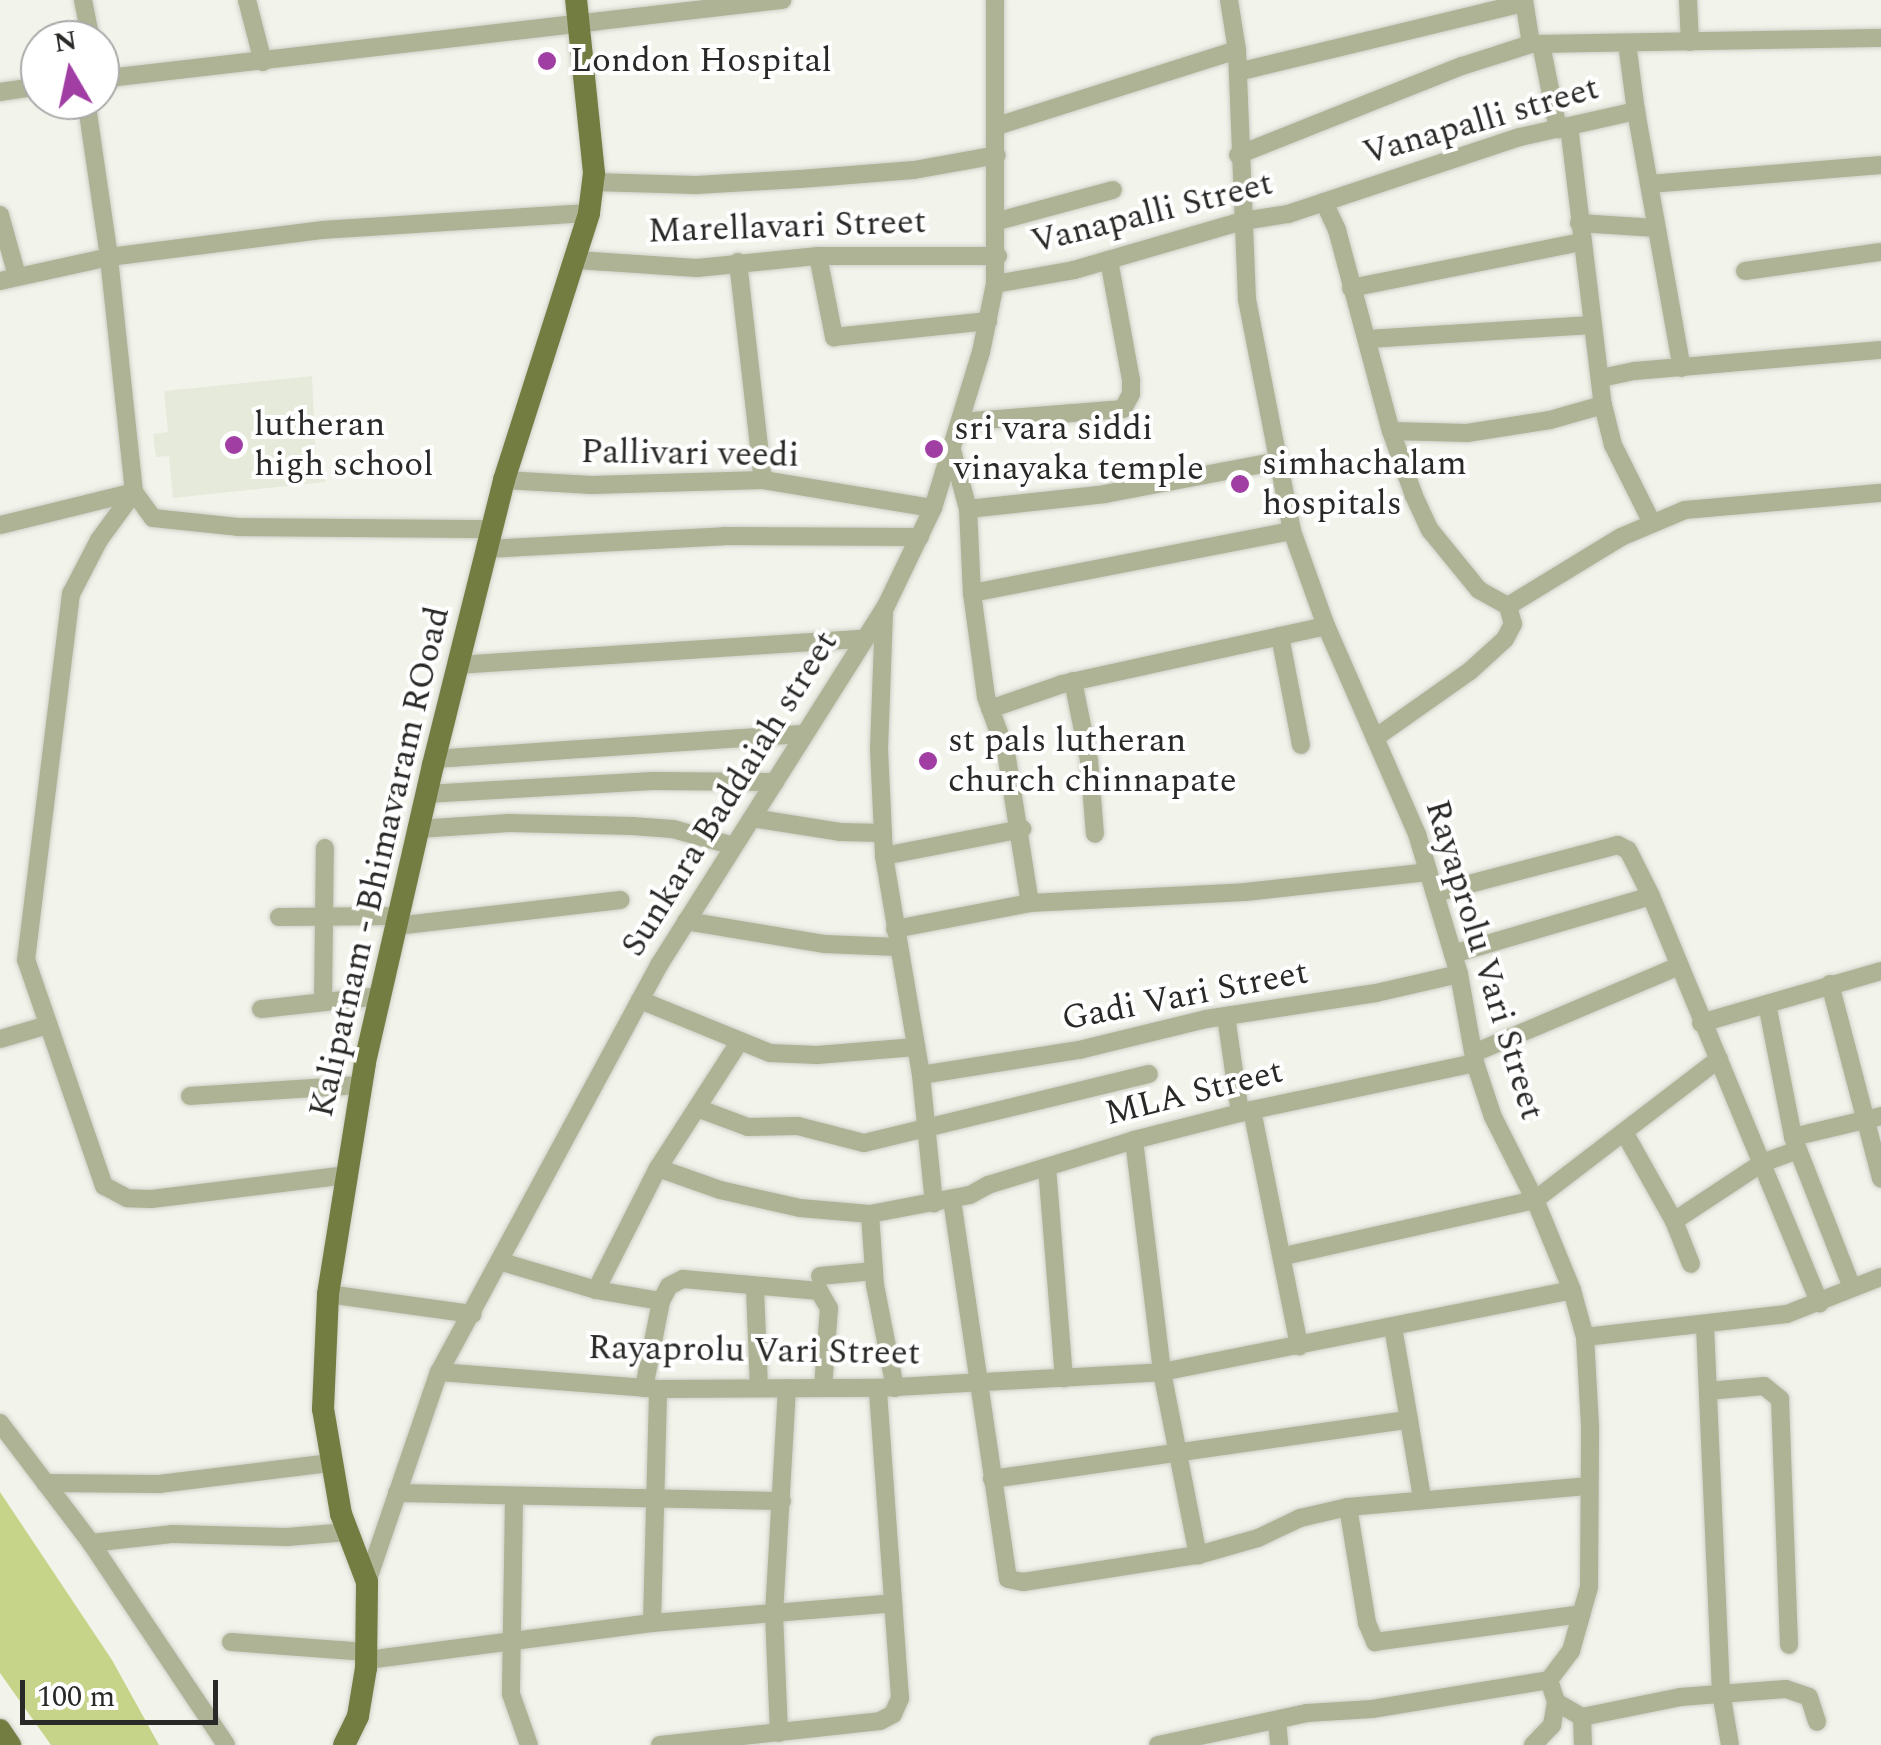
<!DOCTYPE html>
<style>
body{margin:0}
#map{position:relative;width:1881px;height:1745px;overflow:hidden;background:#f2f4eb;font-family:Spectral,serif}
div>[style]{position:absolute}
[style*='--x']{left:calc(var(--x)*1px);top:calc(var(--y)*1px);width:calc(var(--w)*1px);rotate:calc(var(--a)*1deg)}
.built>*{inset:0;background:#e6eada}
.water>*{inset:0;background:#c6d489}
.roads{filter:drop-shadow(0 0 2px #ced0c8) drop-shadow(0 0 2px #ced0c8)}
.minor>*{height:18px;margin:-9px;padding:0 9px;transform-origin:9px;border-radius:9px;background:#adb394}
.major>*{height:22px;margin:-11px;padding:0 11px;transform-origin:11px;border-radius:11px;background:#737d41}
.dots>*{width:28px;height:28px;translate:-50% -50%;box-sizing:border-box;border:5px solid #fff;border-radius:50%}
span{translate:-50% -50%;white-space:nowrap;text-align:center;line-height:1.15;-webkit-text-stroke:8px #fff;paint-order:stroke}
.poi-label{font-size:35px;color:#292a27}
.left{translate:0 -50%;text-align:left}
.street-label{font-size:35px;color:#292a27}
.north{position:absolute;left:20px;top:20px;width:100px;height:100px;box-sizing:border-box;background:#fff;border:2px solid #a9aaa9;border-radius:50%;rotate:351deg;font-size:28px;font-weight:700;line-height:40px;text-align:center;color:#292a27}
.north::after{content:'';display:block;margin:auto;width:35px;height:45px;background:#a13ea4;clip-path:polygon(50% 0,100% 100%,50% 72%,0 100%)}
.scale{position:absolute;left:20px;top:1680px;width:198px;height:45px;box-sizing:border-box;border:5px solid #292a27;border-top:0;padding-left:12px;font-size:30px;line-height:35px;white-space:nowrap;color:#292a27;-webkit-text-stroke:8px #fff;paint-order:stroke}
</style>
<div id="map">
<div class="built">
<div style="clip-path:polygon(312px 376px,316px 463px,323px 463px,325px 482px,173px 498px,169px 456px,156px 457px,153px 434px,168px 432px,164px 391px)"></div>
</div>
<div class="water">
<div style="clip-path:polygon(0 1492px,112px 1660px,159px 1745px,51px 1745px,0 1673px)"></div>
</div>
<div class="roads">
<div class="minor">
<div style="--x:83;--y:0;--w:41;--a:78.7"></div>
<div style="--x:247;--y:0;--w:64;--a:75.5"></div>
<div style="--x:1688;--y:0;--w:42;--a:87.3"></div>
<div style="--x:1627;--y:43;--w:69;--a:82.5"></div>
<div style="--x:1531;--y:44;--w:350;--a:-1"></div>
<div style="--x:1541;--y:44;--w:87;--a:78.7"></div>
<div style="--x:1238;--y:72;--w:294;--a:-13.6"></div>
<div style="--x:100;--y:79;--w:687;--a:-6.61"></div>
<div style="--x:0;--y:92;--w:40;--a:-8.5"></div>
<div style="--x:997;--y:126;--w:252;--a:-17.6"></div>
<div style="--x:1569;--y:126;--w:281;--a:83.1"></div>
<div style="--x:1603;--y:405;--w:41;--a:76"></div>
<div style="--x:1613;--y:445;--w:85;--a:63.4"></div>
<div style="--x:1238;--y:155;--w:241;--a:-21.7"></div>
<div style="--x:1462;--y:66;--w:72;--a:-17.7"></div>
<div style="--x:1531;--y:44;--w:45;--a:-99"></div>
<div style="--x:593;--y:182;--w:103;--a:1.7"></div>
<div style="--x:696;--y:185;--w:104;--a:-3.3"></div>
<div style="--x:800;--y:179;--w:114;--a:-4.5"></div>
<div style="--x:914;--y:170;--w:84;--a:-10.2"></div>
<div style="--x:1649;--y:184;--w:233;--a:-4.7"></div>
<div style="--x:1324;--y:202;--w:31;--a:65"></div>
<div style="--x:1337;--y:230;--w:208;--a:75"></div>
<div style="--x:1391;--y:431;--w:69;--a:70.5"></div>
<div style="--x:1414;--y:496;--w:38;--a:65"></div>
<div style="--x:1430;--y:530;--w:77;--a:50.8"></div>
<div style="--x:1479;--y:590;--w:33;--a:29"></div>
<div style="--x:0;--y:215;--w:63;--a:74.4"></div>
<div style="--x:998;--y:221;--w:119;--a:-15.1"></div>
<div style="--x:1579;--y:223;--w:77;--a:3.7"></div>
<div style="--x:818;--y:256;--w:83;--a:78.8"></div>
<div style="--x:834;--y:337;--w:155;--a:-5.9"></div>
<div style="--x:577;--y:260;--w:120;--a:3.8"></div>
<div style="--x:697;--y:268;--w:122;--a:-5.7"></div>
<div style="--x:818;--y:256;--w:180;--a:0"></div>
<div style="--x:738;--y:262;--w:219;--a:83.5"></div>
<div style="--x:1745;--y:271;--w:137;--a:-8"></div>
<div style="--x:0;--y:281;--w:112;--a:-12.4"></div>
<div style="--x:109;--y:257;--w:216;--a:-7.2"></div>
<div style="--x:323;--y:230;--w:267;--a:-3.7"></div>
<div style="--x:995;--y:284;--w:80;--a:-10"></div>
<div style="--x:1074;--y:270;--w:176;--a:-16.2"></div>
<div style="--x:1243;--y:221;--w:46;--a:-8.8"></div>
<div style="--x:1288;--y:214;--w:244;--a:-18.4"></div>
<div style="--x:1520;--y:137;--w:119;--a:-12.6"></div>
<div style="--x:1636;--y:111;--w:261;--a:79.9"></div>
<div style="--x:1351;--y:288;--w:236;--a:-11.3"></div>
<div style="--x:1368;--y:339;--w:224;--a:-3.6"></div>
<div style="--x:1601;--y:378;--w:35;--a:-12"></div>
<div style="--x:1635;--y:371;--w:247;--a:-4.9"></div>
<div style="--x:960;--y:422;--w:164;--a:-4.6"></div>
<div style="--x:1123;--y:409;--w:17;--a:-62"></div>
<div style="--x:1131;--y:394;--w:14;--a:-90"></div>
<div style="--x:1131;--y:380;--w:122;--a:-100.4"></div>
<div style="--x:1391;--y:431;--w:76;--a:1.5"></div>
<div style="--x:1467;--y:433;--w:84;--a:-8.9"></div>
<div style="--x:1550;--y:420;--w:55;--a:-15.8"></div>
<div style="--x:952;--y:450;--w:61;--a:74.8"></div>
<div style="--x:968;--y:509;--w:84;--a:87.3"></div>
<div style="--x:972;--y:593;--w:105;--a:82.3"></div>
<div style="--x:986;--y:697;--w:59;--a:70"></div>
<div style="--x:1006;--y:752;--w:153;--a:81"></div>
<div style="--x:504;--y:480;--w:88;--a:3.3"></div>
<div style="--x:592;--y:485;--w:171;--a:-1.7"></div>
<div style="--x:763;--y:480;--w:172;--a:9.4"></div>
<div style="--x:968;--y:509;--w:138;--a:-6.2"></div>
<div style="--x:1105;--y:494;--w:176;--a:-10.8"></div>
<div style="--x:0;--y:525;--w:138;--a:-13.8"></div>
<div style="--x:134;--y:492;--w:236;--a:-96.1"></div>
<div style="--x:109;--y:257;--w:159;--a:-98.3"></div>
<div style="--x:487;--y:549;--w:237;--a:-3.1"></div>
<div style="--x:724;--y:536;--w:196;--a:0.3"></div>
<div style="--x:972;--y:593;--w:326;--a:-11"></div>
<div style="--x:1508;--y:606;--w:132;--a:-31.4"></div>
<div style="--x:1621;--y:537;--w:69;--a:-22.9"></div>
<div style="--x:1685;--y:510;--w:197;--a:-5"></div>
<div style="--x:884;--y:613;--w:136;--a:92.1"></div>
<div style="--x:879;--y:749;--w:107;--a:87.3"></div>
<div style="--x:884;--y:856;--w:222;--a:80.4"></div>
<div style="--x:921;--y:1075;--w:129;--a:84.2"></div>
<div style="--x:1280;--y:636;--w:111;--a:79.1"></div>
<div style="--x:458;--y:665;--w:408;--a:-3.7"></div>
<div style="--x:1073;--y:681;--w:81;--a:78.6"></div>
<div style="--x:1089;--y:760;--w:74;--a:85.4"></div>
<div style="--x:990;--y:709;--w:76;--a:-19.1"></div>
<div style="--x:1062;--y:684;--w:270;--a:-12.4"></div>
<div style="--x:1375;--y:738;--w:116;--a:-35.2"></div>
<div style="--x:1470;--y:671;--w:47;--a:-42.4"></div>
<div style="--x:1505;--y:639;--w:17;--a:-62"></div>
<div style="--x:1513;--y:624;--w:19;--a:-106"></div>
<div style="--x:434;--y:759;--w:372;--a:-3.9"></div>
<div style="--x:426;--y:794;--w:227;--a:-3.3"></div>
<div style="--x:653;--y:781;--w:122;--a:0.5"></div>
<div style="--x:752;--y:818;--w:89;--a:9"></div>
<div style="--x:840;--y:832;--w:43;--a:1.3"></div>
<div style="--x:418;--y:829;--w:91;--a:-3.8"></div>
<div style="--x:509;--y:823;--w:123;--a:1.4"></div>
<div style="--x:632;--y:826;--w:41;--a:4.2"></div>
<div style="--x:673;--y:829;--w:63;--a:15.6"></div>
<div style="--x:884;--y:856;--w:141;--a:-11.1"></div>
<div style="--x:1435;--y:893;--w:189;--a:-14.7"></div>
<div style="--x:1618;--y:845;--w:11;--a:27"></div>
<div style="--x:1628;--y:850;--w:51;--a:63.4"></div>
<div style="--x:279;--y:917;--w:119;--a:-0.5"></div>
<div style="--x:686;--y:921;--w:141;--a:9.4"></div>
<div style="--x:825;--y:944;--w:73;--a:2.4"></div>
<div style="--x:396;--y:926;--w:226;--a:-6.6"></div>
<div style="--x:895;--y:929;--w:137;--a:-10.9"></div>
<div style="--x:1030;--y:903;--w:215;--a:-2.9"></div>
<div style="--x:1245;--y:892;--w:184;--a:-6.2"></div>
<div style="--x:1453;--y:954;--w:206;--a:-16.3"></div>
<div style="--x:1651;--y:896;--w:441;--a:67.5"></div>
<div style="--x:1830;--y:984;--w:201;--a:75.3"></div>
<div style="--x:640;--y:1000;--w:140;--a:22.2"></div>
<div style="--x:770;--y:1053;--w:47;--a:2.4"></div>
<div style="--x:817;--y:1055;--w:99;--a:-4.6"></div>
<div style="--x:323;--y:1002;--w:154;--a:-89.3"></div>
<div style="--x:1767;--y:1004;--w:136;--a:78.9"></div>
<div style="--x:1793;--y:1137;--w:159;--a:68.6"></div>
<div style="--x:261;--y:1009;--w:120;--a:-6.2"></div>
<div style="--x:1226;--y:1016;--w:98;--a:81.8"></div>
<div style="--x:1701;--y:1023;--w:187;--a:-16.1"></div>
<div style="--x:0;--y:1039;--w:50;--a:-16.3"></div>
<div style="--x:1474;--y:1053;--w:223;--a:-23"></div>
<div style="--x:921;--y:1075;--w:160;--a:-9"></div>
<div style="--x:1079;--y:1050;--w:131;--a:-13.7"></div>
<div style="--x:1206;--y:1019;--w:172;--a:-8.7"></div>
<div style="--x:1376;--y:993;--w:85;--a:-12.9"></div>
<div style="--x:190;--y:1096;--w:172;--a:-3.7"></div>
<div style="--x:697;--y:1108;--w:54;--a:20.4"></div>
<div style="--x:748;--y:1127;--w:50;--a:-1.1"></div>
<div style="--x:798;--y:1126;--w:68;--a:14.4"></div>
<div style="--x:864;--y:1143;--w:293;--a:-13.6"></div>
<div style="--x:1252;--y:1110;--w:241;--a:78.7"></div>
<div style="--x:1624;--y:1132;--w:102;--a:60.7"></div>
<div style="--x:1674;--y:1221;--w:46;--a:68.4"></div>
<div style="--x:1793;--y:1137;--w:90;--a:-13.4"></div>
<div style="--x:1134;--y:1140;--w:234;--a:83.1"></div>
<div style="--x:1162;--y:1372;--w:187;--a:78.9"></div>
<div style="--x:1047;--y:1167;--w:212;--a:85.4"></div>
<div style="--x:658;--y:1168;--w:66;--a:19.5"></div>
<div style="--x:720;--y:1190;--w:82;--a:12.7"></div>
<div style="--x:800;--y:1208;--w:70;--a:4.9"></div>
<div style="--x:870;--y:1214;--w:102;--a:-10.8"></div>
<div style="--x:970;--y:1195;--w:21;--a:-29"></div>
<div style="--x:988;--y:1185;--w:153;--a:-17.1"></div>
<div style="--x:1134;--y:1140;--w:122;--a:-14.3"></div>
<div style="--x:1252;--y:1110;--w:228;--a:-11.9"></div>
<div style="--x:347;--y:1175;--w:197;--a:173"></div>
<div style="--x:151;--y:1199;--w:24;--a:-178"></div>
<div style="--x:127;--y:1198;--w:26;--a:-152"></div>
<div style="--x:104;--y:1186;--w:239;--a:-109"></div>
<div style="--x:26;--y:960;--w:369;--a:-83"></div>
<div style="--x:71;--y:594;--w:61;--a:-62.6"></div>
<div style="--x:99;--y:540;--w:59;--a:-53.9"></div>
<div style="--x:134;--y:492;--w:32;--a:54"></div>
<div style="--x:153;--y:518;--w:85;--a:6"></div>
<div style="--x:238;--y:527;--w:254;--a:0.5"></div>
<div style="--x:952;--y:1200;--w:383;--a:81.6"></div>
<div style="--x:1008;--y:1579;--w:15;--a:11"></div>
<div style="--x:1023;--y:1582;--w:177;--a:-8.8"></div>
<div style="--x:1198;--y:1555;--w:62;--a:-15.8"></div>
<div style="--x:1258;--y:1538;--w:47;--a:-25.5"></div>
<div style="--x:1300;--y:1518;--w:49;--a:-12.9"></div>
<div style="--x:1348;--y:1507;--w:242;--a:-5"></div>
<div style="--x:870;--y:1214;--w:71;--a:86"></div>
<div style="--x:875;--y:1285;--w:105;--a:79"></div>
<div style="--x:1674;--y:1221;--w:105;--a:-33.4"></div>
<div style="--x:1762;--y:1163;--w:38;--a:-20"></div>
<div style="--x:1284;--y:1256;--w:257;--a:-12.6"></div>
<div style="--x:1535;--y:1200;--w:232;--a:-37.5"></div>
<div style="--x:502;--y:1262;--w:98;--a:16.6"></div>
<div style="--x:596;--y:1290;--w:66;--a:9.6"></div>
<div style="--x:661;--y:1301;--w:17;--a:-62"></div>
<div style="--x:669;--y:1286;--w:16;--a:-27"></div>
<div style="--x:683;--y:1279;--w:137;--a:5"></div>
<div style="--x:819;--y:1291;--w:20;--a:60"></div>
<div style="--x:829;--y:1308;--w:80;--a:94.3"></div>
<div style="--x:820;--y:1276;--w:54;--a:-5.3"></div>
<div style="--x:755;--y:1288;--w:100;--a:87.7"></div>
<div style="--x:596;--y:1290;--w:137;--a:-63.1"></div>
<div style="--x:658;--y:1168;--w:148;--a:-57.2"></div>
<div style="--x:328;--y:1294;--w:146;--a:7.9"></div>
<div style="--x:1705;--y:1326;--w:366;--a:87.5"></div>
<div style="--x:1721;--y:1692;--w:54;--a:80.4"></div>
<div style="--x:1393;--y:1327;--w:94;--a:80.2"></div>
<div style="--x:1585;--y:1337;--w:203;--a:-6.5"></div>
<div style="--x:1787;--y:1314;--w:101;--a:-21.5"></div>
<div style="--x:439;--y:1372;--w:220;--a:4.4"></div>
<div style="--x:658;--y:1389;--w:220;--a:-0.3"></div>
<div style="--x:878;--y:1388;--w:284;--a:-3.2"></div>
<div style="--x:1162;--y:1372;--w:418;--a:-11.3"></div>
<div style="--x:1572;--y:1290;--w:97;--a:-112.3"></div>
<div style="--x:1535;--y:1200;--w:93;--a:-116.8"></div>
<div style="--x:1493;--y:1117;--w:57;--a:-108.4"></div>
<div style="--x:1475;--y:1063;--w:90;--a:-100.2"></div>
<div style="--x:1459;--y:974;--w:146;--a:-106.7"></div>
<div style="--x:1417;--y:834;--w:227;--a:-113.6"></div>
<div style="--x:1326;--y:626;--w:101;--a:-109.7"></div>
<div style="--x:1292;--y:531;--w:235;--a:-101"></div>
<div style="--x:1247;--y:300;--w:250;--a:-92.3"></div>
<div style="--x:1237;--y:50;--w:51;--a:-99.1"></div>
<div style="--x:644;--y:1388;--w:89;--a:-78.9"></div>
<div style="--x:1708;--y:1391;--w:56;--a:-5.1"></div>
<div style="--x:1764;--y:1386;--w:21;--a:39"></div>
<div style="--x:1780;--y:1399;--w:246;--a:87.9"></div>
<div style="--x:0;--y:1423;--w:151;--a:52.8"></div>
<div style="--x:91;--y:1543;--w:243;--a:56.2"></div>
<div style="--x:992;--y:1479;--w:421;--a:-8.1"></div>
<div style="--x:1409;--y:1420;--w:79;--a:80.5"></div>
<div style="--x:45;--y:1483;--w:114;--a:0.5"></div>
<div style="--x:159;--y:1484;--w:173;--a:-7"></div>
<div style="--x:397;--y:1493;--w:385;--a:1.2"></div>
<div style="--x:514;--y:1498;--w:196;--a:90.9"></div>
<div style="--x:511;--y:1694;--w:54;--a:70.6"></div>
<div style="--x:1348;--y:1507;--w:118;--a:80.7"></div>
<div style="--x:1367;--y:1623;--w:21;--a:67"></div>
<div style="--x:1375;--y:1642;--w:208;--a:-7.7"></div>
<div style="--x:91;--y:1543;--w:81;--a:-6.3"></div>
<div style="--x:172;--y:1534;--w:115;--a:1.5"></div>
<div style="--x:287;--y:1537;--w:61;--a:-4.7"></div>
<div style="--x:367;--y:1582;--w:222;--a:-71.1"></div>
<div style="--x:439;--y:1372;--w:463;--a:-61.6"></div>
<div style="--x:659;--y:965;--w:423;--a:-57.7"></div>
<div style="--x:885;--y:608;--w:111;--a:-64.4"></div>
<div style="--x:933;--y:508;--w:163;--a:-72.9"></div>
<div style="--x:981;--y:352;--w:69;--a:-78.4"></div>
<div style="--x:995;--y:284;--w:284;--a:-90"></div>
<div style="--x:652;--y:1623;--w:234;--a:-88.5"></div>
<div style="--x:231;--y:1642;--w:136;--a:4.2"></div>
<div style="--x:367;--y:1660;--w:287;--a:-7.4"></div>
<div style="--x:652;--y:1623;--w:242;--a:-4.7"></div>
<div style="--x:1549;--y:1680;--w:23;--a:72"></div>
<div style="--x:1556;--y:1702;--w:30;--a:30"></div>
<div style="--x:1582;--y:1717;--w:28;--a:88"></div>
<div style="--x:1582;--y:1717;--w:100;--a:-11.5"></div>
<div style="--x:1680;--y:1697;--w:106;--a:-4.3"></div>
<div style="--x:1786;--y:1689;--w:24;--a:19"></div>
<div style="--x:1809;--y:1697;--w:26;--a:72"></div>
<div style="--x:1277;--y:1720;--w:25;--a:85"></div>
<div style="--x:779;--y:1733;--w:119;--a:-92.4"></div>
<div style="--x:774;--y:1614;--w:226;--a:-86.7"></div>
<div style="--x:660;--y:1745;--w:221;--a:-6.2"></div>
<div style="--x:880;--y:1721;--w:15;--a:-28"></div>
<div style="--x:893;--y:1714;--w:17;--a:-66"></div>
<div style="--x:900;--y:1698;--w:311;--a:-94.1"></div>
<div style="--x:1158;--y:1745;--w:152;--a:-12.1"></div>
<div style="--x:1307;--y:1713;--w:65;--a:-3.5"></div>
<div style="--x:1372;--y:1709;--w:179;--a:-9.3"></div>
<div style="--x:1549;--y:1680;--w:36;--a:-53"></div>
<div style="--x:1571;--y:1651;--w:66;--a:-74.3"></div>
<div style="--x:1589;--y:1587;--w:161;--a:-89.6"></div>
<div style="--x:1590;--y:1426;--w:89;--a:-93.2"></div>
<div style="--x:1585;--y:1337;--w:49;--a:-105.5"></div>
<div style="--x:1533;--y:1745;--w:28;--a:-46"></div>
<div style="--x:1552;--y:1725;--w:23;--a:-80"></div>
</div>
<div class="major">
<div style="--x:0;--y:1730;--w:18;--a:56"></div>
<div style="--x:344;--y:1745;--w:32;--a:-64"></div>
<div style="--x:358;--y:1716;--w:49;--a:-80.5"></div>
<div style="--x:366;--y:1668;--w:86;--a:-89.3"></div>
<div style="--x:367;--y:1582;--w:73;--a:-110.9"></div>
<div style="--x:341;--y:1514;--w:107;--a:-99.7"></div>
<div style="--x:323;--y:1409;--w:115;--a:-87.5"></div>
<div style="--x:328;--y:1294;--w:235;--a:-80.9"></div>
<div style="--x:365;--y:1062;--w:305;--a:-77.1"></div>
<div style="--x:433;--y:765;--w:294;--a:-76"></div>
<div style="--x:504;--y:480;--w:280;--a:-72.3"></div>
<div style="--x:589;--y:213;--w:40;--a:-82.9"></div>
<div style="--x:594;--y:173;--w:174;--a:-95.9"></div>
</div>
</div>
<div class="dots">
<div style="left:547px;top:61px;background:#a13ea4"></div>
<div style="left:234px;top:445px;background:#a13ea4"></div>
<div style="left:934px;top:449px;background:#a13ea4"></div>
<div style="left:1240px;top:484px;background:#a13ea4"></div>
<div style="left:928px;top:761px;background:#a13ea4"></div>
</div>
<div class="poi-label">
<span class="left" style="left:570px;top:61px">London Hospital</span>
<span class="left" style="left:254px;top:445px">lutheran<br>high school</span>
<span class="left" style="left:954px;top:449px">sri vara siddi<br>vinayaka temple</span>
<span class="left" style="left:1262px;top:484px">simhachalam<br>hospitals</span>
<span class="left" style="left:948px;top:761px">st pals lutheran<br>church chinnapate</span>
</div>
<div class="street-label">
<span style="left:1481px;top:121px;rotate:-16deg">Vanapalli street</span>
<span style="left:1152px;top:213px;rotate:-14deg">Vanapalli Street</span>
<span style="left:787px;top:227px;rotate:-2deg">Marellavari Street</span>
<span style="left:690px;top:454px;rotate:1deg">Pallivari veedi</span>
<span style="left:730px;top:794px;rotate:-58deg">Sunkara Baddaiah street</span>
<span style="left:380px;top:862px;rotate:-77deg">Kalipatnam - Bhimavaram ROoad</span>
<span style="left:1484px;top:960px;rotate:73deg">Rayaprolu Vari Street</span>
<span style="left:1185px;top:996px;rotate:-11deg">Gadi Vari Street</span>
<span style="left:1194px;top:1093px;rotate:-14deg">MLA Street</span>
<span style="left:754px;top:1351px;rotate:1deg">Rayaprolu Vari Street</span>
</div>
<div class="north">N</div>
<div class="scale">100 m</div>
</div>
